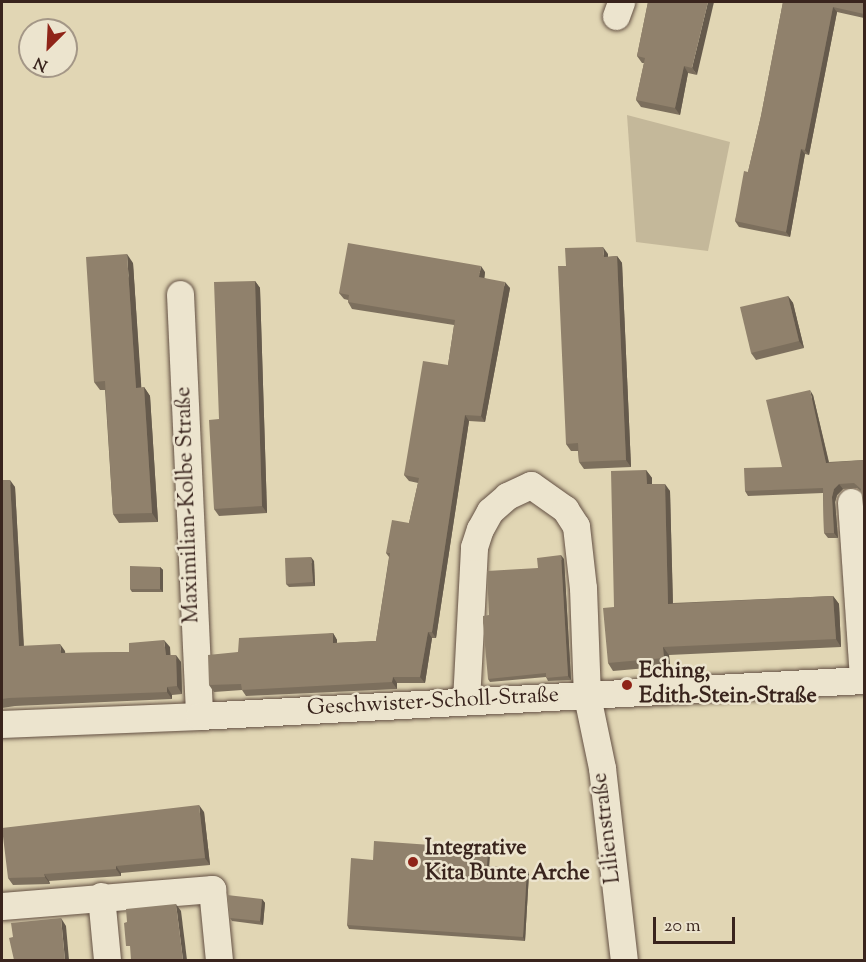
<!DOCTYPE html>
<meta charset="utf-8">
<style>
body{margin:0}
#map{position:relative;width:866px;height:962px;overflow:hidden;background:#e1d6b4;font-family:"Sorts Mill Goudy",serif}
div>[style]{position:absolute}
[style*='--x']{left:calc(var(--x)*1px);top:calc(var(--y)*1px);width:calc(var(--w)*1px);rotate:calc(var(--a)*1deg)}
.green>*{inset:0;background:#c4b89a}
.roads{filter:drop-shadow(0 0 2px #635043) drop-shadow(0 0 2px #635043)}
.street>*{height:27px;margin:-13.5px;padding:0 13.5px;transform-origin:13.5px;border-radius:13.5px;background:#ece4ce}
.wall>*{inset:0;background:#7c6f5d}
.shaded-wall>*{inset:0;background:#655a4c}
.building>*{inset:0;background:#90816c}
.dots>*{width:16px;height:16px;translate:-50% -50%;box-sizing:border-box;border:3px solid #ece4ce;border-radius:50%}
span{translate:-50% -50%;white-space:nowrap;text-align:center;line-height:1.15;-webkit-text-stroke:5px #ece4ce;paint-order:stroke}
.street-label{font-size:22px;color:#39241d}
.poi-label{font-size:22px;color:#39241d;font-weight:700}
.left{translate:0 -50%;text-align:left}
.frame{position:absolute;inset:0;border:3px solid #39241d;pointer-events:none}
.north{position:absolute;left:18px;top:18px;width:60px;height:60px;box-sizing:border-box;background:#ece4ce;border:2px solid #a49787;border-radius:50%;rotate:204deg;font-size:16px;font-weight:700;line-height:24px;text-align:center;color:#39241d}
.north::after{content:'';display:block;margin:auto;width:21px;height:27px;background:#8f2418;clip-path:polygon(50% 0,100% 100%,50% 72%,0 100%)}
.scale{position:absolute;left:653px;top:917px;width:82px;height:27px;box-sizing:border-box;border:3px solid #39241d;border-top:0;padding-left:8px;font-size:18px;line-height:21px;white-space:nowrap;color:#39241d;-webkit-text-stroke:4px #ece4ce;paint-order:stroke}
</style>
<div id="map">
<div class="green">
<div style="clip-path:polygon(627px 115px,730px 142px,708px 251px,636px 242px)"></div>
</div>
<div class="roads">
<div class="street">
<div style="--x:616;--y:16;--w:15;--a:-70"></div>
<div style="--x:180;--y:294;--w:422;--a:87.4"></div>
<div style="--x:851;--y:502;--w:178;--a:86.1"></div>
<div style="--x:466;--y:701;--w:154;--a:-87"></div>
<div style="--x:474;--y:547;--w:19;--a:-72"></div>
<div style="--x:480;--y:529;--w:21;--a:-61"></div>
<div style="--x:490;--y:511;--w:23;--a:-41"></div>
<div style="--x:507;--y:496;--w:26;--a:-25"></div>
<div style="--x:531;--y:485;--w:42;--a:35.2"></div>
<div style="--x:565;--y:509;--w:20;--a:57"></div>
<div style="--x:576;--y:526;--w:62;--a:83.6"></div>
<div style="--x:583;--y:588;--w:108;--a:87.9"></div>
<div style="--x:587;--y:696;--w:74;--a:78.2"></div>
<div style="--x:602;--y:768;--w:193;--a:83.5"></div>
<div style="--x:2;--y:724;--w:197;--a:-2.3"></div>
<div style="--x:199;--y:716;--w:666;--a:-3.1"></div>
<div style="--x:101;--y:896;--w:64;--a:84.6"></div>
<div style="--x:2;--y:906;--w:211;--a:-4.6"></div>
<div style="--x:212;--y:889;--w:71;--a:84.4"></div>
</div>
</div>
<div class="wall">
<div style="clip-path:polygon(648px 2px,697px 75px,688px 73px,680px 115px,641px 107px,636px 100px,644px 63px,642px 63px,637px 56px)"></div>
<div style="clip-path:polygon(783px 2px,864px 2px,864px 18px,837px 12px,809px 155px,805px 154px,790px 237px,739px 227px,735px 221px,748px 172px,761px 116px)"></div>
<div style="clip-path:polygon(608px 254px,608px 257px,617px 256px,622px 263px,631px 467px,584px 469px,579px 462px,578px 451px,571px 451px,566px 444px,566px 266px)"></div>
<div style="clip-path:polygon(133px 263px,141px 388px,144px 387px,150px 396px,158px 522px,119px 523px,113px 514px,105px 390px,100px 390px,94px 382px)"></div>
<div style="clip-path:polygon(485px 272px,484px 278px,510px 288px,485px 422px,469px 421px,436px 638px,432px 638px,425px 683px,397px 683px,397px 689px,246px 696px,242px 690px,214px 692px,209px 685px,238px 652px,333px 633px,337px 640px,337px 643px,376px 641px,389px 557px,386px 553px,409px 523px,418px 483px,409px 481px,404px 475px,448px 365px,454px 325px,352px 309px,348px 302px,348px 300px,344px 299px,339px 293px)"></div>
<div style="clip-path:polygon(255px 281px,260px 288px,267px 513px,219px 516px,214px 509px,219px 419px)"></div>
<div style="clip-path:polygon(788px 296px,793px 303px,804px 348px,756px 360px,751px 353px)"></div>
<div style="clip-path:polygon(813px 395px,829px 462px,864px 460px,861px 491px,857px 488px,843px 489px,837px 495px,835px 502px,838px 538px,828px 538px,824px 533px,823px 493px,748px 496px,745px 491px,782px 467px)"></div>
<div style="clip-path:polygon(646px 470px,652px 478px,652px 484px,670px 491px,673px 603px,833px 596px,839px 604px,841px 647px,669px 655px,670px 666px,613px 671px,608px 663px,614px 607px)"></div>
<div style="clip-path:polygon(2px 480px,15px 487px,24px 646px,65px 651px,65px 653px,129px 652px,170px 647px,170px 655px,181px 662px,182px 694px,172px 695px,172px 699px,15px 706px,2px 708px)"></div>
<div style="clip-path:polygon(564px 559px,571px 680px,548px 681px,546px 677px,490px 682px,488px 679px,489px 615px,538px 568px)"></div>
<div style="clip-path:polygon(314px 561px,315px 586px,289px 587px,286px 584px)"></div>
<div style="clip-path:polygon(160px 567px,163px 570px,163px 592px,132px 592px,130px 589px)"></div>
<div style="clip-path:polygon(204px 812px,210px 865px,121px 873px,121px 876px,49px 881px,50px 884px,13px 885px,8px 878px)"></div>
<div style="clip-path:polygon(488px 849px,490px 852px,489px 866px,529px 873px,525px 941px,349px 929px,347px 925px,373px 860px)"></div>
<div style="clip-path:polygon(262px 899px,265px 903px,263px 925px,232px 921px,230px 918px)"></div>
</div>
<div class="shaded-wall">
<div style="clip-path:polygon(708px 2px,714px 2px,697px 75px,692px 68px)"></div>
<div style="clip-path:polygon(833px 7px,837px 12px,809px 155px,805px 150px)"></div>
<div style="clip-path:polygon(684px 66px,688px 73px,680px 115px,675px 108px)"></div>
<div style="clip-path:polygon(801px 149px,805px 154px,790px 237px,786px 232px)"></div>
<div style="clip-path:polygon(603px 247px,608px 254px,608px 264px,604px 257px)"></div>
<div style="clip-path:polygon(127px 254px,133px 263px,142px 397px,136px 388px)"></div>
<div style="clip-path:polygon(617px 256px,622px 263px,631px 467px,626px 460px)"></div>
<div style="clip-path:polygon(481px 266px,485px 272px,484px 283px,479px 277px)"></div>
<div style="clip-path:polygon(255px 281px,260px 288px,267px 513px,262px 506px)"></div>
<div style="clip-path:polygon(505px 282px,510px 288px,485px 422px,481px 416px)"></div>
<div style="clip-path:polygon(788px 296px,793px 303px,804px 348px,799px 341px)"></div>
<div style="clip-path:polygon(144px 387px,150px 396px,158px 522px,152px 513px)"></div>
<div style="clip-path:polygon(810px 390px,813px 395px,830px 468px,826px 463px)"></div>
<div style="clip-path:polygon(465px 415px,469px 421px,436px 638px,432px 632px)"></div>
<div style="clip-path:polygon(646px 470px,652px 478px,652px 491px,647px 484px)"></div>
<div style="clip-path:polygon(10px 480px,15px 487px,24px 654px,19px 646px)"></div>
<div style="clip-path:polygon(665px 484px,670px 491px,673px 611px,668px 604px)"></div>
<div style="clip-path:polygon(839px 484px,843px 489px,837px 495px,835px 502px,838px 538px,834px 533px,832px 497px,834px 489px)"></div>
<div style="clip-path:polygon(561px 555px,564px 559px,571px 680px,568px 676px)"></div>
<div style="clip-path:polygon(311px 557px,314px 561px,315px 586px,313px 582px)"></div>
<div style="clip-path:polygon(160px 567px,163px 570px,163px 592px,160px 589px)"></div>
<div style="clip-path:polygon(833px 596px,839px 604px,841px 647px,836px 639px)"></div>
<div style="clip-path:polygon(428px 632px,432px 638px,425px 683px,420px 677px)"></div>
<div style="clip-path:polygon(333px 633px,337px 640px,337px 650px,333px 643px)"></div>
<div style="clip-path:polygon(164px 640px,170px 647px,171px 663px,166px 655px)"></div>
<div style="clip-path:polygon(60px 644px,65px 651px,66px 660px,61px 653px)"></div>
<div style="clip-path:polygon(663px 647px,669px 655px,670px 666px,664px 658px)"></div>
<div style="clip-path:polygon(176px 655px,181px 662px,182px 694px,177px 686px)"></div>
<div style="clip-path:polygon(393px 677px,397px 683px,397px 689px,392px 682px)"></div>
<div style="clip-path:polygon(167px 687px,172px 695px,172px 699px,167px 692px)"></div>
<div style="clip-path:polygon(199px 805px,204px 812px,210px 865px,205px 858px)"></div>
<div style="clip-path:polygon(488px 849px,490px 852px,489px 870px,487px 866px)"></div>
<div style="clip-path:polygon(116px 866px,121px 873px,121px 876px,116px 869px)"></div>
<div style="clip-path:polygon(527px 869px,529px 873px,525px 941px,523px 937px)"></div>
<div style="clip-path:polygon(44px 874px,49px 881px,50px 884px,45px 877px)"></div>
<div style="clip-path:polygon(262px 899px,265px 903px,263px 925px,260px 921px)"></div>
<div style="clip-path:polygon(176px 904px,181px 911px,187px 960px,183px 960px)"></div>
<div style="clip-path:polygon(61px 918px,66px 926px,69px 960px,65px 960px)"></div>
</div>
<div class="building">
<div style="clip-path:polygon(648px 2px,708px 2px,692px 68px,684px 66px,675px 108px,636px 100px,645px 58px,637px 56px)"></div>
<div style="clip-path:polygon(783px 2px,864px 2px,864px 14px,833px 7px,805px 150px,801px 149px,786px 232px,735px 221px,744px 171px,748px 172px,761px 116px)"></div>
<div style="clip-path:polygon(348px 243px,481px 266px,479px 277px,505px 282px,481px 416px,465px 415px,432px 632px,428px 632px,420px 677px,393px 677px,392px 682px,242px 690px,241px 684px,209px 685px,208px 655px,238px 652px,239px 638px,333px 633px,333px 643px,376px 641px,390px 553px,386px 553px,392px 520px,409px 523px,419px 478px,404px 475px,423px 361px,448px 365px,455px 320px,348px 302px,349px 295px,339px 293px)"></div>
<div style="clip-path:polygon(603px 247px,604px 257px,617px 256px,626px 460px,579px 462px,578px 443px,566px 444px,558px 266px,566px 266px,565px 248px)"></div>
<div style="clip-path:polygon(127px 254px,136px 388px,144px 387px,152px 513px,113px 514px,105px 381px,94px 382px,86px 257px)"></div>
<div style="clip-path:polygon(255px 281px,262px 506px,214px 509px,209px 420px,219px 419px,214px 282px)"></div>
<div style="clip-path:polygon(788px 296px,799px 341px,751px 353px,740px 307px)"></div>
<div style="clip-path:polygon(810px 390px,826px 463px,864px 460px,864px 515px,861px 489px,854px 483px,839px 484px,834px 489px,832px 497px,834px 533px,824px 533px,823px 488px,745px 491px,744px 468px,782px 467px,766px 400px)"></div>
<div style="clip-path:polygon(646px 470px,647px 484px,665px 484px,668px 604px,833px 596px,836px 639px,663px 647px,664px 658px,608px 663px,603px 608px,614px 607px,611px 471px)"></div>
<div style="clip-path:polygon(2px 480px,10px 480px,19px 646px,60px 644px,61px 653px,129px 652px,129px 643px,164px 640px,166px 655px,176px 655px,177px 686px,167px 687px,167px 692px,9px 698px,2px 699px)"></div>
<div style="clip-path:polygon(561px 555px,568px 676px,546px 678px,546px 673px,488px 679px,483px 623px,483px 616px,489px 615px,487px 571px,538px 568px,537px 558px)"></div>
<div style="clip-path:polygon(311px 557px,313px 582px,286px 584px,285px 558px)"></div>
<div style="clip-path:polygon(130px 566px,160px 567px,160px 589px,130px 589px)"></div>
<div style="clip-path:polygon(199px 805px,205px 858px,116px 866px,116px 869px,44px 874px,45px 877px,8px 878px,2px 828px)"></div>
<div style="clip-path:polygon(374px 841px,488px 849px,487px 866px,527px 869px,523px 937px,347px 925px,351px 858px,373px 860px)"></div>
<div style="clip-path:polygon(227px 895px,262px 899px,260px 921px,230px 918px)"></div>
<div style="clip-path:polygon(176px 904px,183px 960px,131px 960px,130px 946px,126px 946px,124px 923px,127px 922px,126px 909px)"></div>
<div style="clip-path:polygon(61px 918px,65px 960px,14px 960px,9px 938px,13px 937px,11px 923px)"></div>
</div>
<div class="dots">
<div style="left:627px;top:685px;background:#8f2418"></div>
<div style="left:413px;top:862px;background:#8f2418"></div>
</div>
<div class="street-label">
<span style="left:189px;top:505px;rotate:-92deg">Maximilian-Kolbe Straße</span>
<span style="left:433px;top:703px;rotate:-3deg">Geschwister-Scholl-Straße</span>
<span style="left:608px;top:828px;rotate:-97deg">Lilienstraße</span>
</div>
<div class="poi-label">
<span class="left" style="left:639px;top:685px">Eching,<br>Edith-Stein-Straße</span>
<span class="left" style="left:425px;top:862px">Integrative<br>Kita Bunte Arche</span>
</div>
<div class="frame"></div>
<div class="north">N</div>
<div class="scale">20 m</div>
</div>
